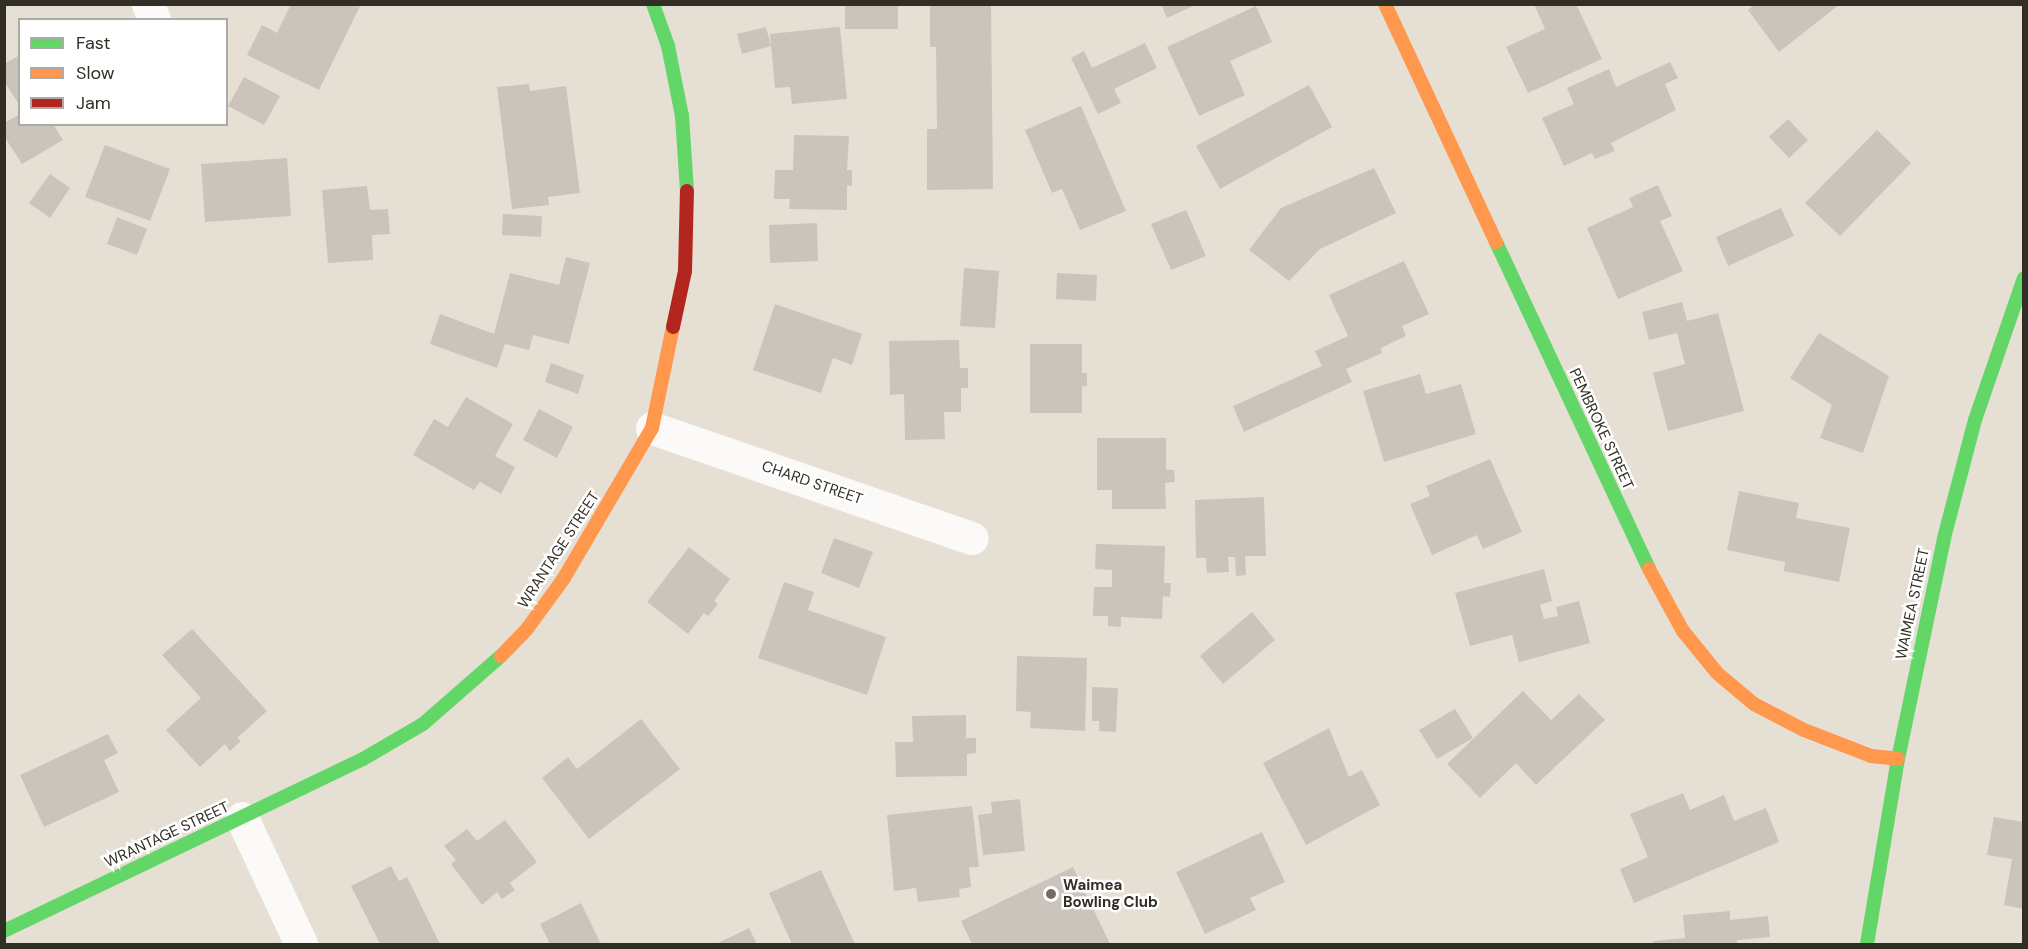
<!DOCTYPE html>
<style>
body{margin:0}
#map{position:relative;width:2028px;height:949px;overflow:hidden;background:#e6e0d4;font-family:"DM Sans",sans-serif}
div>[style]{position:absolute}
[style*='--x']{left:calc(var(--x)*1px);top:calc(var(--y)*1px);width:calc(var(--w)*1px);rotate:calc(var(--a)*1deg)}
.building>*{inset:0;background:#cac4bc}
.street>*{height:33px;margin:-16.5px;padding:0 16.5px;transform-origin:16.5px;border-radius:16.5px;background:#fbfaf9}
.fast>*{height:14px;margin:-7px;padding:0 7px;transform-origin:7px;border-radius:7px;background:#63d668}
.slow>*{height:14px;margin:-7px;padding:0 7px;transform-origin:7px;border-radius:7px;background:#ff974d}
.jam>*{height:14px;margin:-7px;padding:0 7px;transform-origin:7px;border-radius:7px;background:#b3261e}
.dots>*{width:16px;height:16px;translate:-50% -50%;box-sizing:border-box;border:3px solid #fff;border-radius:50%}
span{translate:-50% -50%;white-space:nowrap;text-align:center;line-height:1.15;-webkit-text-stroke:5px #fff;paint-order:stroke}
.street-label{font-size:15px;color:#312e25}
.poi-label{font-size:15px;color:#312e25;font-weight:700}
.left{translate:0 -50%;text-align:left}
.frame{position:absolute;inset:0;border:6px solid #312e25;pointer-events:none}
.legend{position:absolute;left:18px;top:18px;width:210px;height:108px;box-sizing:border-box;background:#fff;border:2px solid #adaba8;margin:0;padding:8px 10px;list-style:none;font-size:18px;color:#312e25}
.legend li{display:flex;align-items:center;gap:12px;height:30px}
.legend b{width:30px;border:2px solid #adaba8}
</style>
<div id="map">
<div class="building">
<div style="clip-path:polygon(291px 4px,361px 4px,319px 90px,247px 55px,262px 25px,277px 33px)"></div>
<div style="clip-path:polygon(930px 4px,991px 4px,993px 189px,927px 190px,927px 129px,937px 129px,936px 47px,930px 47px)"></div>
<div style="clip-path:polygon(1161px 4px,1198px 4px,1167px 18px)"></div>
<div style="clip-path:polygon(1534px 4px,1576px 4px,1602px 59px,1528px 93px,1506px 47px,1545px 29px)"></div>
<div style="clip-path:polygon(1755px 4px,1840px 4px,1779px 52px,1748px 10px)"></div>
<div style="clip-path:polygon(845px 6px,898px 6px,898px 29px,845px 29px)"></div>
<div style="clip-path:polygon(1256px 6px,1272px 42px,1230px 61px,1245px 95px,1199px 116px,1167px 47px)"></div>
<div style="clip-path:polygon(766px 27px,771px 46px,742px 54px,737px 34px)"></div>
<div style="clip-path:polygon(836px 27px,840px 27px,847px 99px,792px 104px,790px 87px,775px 88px,770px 34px)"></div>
<div style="clip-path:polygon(1145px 43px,1157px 68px,1114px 89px,1121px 103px,1098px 114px,1071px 58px,1084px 51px,1092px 68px)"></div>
<div style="clip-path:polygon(20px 55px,20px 106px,4px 81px,4px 64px)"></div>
<div style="clip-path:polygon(1670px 62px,1678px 78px,1665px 84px,1676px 110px,1611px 143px,1615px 151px,1595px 159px,1592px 153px,1564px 166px,1542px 118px,1574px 104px,1567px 88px,1609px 69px,1616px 87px)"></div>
<div style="clip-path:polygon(244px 77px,280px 96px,264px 125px,228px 106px)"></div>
<div style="clip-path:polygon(529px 84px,530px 91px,566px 86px,580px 193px,548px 197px,549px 205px,512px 209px,497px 87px)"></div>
<div style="clip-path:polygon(1309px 85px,1332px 127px,1220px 189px,1196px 146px)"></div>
<div style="clip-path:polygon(1081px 106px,1126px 211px,1080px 230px,1062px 189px,1052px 193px,1025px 130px)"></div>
<div style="clip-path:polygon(20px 114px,20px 124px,53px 124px,63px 140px,22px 164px,4px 136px,4px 123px)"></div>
<div style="clip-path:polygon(1788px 119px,1808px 140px,1789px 158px,1769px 137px)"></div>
<div style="clip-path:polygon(1877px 130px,1911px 163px,1840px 236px,1805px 203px)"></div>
<div style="clip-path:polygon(794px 135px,849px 136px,847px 170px,852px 170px,852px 186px,847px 185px,847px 210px,789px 209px,790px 199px,774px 199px,775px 170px,793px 170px)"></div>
<div style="clip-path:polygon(105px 145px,170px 169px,150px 221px,85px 197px)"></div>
<div style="clip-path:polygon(287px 158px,291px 216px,205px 222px,201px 164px)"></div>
<div style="clip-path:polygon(1374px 168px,1396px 213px,1320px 249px,1289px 281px,1249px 250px,1281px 208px)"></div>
<div style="clip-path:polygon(50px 174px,70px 188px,50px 218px,29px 203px)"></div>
<div style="clip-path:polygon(1658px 185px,1672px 216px,1660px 221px,1683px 271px,1618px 299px,1587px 228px,1633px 207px,1629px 198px)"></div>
<div style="clip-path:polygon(367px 186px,370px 210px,388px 209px,390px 234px,372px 235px,373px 260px,328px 263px,322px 190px)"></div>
<div style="clip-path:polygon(1781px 208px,1794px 236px,1728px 266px,1716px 237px)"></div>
<div style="clip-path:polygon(1186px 210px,1206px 256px,1171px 270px,1151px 224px)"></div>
<div style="clip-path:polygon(503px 214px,542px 216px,541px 237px,502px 235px)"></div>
<div style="clip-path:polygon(117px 217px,147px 229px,137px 255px,107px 244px)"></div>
<div style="clip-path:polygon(817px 223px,818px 261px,770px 263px,769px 225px)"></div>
<div style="clip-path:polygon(566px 257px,590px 263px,569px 344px,533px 335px,529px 350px,505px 344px,497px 368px,430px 344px,440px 314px,494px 334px,510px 273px,559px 285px)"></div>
<div style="clip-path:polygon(1404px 261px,1429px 314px,1402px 326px,1406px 336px,1381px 348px,1382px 353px,1346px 369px,1352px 382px,1244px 432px,1233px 406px,1322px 366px,1315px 351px,1348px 336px,1329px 295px)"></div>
<div style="clip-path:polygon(964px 268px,999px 271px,995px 328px,960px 326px)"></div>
<div style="clip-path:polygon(1057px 273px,1097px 275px,1096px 301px,1056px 299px)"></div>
<div style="clip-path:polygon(1682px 302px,1687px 321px,1718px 313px,1744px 411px,1668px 431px,1653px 373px,1685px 364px,1677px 333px,1649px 340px,1642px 312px)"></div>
<div style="clip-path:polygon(775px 304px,862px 334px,852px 365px,833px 358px,821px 393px,753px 370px)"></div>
<div style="clip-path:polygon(1819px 333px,1889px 376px,1863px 453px,1820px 438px,1832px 405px,1790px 378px)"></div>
<div style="clip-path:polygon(959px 340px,960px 368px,968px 368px,968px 388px,961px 388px,961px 412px,944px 412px,945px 439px,905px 440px,904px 394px,890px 395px,889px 341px)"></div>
<div style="clip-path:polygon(1030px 344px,1082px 344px,1082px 373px,1087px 373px,1087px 386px,1082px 386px,1082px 413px,1030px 413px)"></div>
<div style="clip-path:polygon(551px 363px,584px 375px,578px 394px,545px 382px)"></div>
<div style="clip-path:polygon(1420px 374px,1426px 394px,1461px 384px,1476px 434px,1384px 462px,1363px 391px)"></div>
<div style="clip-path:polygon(466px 397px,513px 424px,495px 456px,515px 467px,501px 494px,480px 482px,474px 490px,413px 455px,434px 419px,448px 427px)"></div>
<div style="clip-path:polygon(539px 409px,573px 427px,557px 458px,523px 440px)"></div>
<div style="clip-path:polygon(1097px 438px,1166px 438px,1166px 470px,1174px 470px,1175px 482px,1165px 483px,1166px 509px,1112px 509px,1112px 490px,1097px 490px)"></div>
<div style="clip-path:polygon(1490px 459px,1522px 532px,1483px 549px,1477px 535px,1432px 555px,1410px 504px,1430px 496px,1426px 486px)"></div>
<div style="clip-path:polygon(1739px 491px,1799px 503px,1796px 518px,1850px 528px,1839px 582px,1784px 571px,1785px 562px,1727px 550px)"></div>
<div style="clip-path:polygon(1264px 497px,1266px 556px,1245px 556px,1246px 575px,1236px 576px,1235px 557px,1228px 557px,1229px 572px,1207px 573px,1206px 558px,1196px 558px,1195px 500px)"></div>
<div style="clip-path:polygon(834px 538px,873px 552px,859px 588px,821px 573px)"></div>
<div style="clip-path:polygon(1096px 544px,1165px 546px,1164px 583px,1171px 583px,1170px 597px,1163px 596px,1162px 619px,1121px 617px,1121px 627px,1108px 626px,1108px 616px,1093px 616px,1094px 587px,1112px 587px,1112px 570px,1095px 569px)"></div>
<div style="clip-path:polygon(689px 547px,730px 579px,714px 601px,718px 604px,708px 616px,704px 613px,688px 634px,647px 602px)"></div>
<div style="clip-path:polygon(1544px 569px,1552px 601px,1540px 605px,1544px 619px,1558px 616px,1556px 607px,1579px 601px,1590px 643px,1519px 662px,1512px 635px,1470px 646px,1455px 593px)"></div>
<div style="clip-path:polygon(784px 582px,814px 592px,808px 610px,886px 637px,867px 695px,758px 658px)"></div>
<div style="clip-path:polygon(1252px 612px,1275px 640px,1223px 684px,1200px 656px)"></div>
<div style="clip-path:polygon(192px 629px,267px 711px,237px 738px,241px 741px,230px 751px,225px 744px,200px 767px,166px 730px,201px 698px,162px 655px)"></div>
<div style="clip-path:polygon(1017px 656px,1087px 658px,1085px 731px,1030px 728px,1031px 712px,1016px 711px)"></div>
<div style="clip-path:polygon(1092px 687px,1118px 688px,1116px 732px,1099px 731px,1099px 721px,1092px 721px)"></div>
<div style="clip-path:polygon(1523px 691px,1551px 720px,1579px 694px,1605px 720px,1536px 785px,1516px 763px,1480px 798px,1447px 764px)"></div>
<div style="clip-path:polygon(1455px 709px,1473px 738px,1437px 759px,1419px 730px)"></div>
<div style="clip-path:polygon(966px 715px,966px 738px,976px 738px,976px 753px,967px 754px,967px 776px,896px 777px,895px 742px,913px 742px,912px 716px)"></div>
<div style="clip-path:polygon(641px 719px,680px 769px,589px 839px,542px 778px,568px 757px,577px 769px)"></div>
<div style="clip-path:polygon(1329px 728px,1349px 777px,1362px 770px,1380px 805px,1306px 845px,1263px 763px)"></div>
<div style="clip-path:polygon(108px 734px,118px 753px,104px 760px,119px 792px,44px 827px,20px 775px)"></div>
<div style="clip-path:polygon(1683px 793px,1690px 810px,1724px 795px,1734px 821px,1766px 808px,1779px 842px,1634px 903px,1620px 869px,1648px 857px,1630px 814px)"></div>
<div style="clip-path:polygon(1020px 799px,1025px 851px,983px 855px,978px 815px,992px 813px,991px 802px)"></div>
<div style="clip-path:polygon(972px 806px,979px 867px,969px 867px,971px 887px,959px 889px,960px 897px,918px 902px,916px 888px,894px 891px,887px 815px)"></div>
<div style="clip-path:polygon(1994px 817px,2024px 822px,2024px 909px,2004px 905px,2012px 859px,1987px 855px)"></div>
<div style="clip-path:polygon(505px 820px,537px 862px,510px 883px,515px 890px,502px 899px,497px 892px,482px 905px,451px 864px,456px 860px,444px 846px,467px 829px,477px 841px)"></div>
<div style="clip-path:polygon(1262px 832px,1285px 882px,1250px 898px,1256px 910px,1205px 934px,1176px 872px)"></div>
<div style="clip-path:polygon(391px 866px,399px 881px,407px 877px,440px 944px,380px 944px,351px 886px)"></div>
<div style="clip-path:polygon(1073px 867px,1110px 944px,972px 944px,961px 921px)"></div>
<div style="clip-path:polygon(821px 870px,855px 944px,792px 944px,769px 893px)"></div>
<div style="clip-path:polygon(581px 903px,601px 944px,550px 944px,540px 924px)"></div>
<div style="clip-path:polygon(1730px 911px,1730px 920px,1768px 916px,1770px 937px,1737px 940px,1737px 944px,1654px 944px,1653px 941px,1685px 938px,1683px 915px)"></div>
<div style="clip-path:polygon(749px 928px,757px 944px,716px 944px)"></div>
</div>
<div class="street">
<div style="--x:148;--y:4;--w:17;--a:69"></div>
<div style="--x:652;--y:428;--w:338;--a:19"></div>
<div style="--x:242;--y:818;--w:139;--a:64.9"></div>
</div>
<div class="fast">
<div style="--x:653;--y:4;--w:45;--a:70.3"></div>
<div style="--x:668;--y:46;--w:71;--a:78.7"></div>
<div style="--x:682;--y:116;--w:75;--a:86.2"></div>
<div style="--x:1496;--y:242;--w:361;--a:64.9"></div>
<div style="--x:4;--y:931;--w:398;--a:-25.6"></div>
<div style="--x:363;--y:759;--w:69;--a:-30.3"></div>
<div style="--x:423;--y:724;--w:103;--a:-41.1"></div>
<div style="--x:1867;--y:944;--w:188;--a:-80.5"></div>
<div style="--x:1898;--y:759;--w:226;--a:-78.2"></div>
<div style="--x:1944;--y:538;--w:122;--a:-75.3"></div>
<div style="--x:1975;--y:420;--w:150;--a:-71"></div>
</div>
<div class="slow">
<div style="--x:1385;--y:4;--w:263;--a:65"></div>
<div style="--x:1649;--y:569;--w:71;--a:61.3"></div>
<div style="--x:1683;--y:631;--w:54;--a:51"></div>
<div style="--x:1717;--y:673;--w:48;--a:40"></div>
<div style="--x:1754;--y:704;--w:56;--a:27.5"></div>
<div style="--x:1804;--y:730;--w:72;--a:21.2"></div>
<div style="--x:1871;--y:756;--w:27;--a:6"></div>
<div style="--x:501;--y:656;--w:37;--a:-46"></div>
<div style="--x:527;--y:629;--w:63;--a:-54"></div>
<div style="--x:564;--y:578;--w:174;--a:-59.6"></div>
<div style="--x:652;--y:428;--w:103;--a:-78.3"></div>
</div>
<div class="jam">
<div style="--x:673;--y:327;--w:57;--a:-77.9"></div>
<div style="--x:685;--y:271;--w:80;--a:-88.6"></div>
</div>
<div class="dots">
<div style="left:1051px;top:894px;background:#706c62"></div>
</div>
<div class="street-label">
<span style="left:1601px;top:429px;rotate:65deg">PEMBROKE STREET</span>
<span style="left:812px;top:483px;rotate:19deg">CHARD STREET</span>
<span style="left:559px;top:550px;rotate:-57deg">WRANTAGE STREET</span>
<span style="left:1913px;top:604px;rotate:-78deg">WAIMEA STREET</span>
<span style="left:167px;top:835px;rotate:-25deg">WRANTAGE STREET</span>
</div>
<div class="poi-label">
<span class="left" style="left:1063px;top:894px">Waimea<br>Bowling Club</span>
</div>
<div class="frame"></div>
<ul class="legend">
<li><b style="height:8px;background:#63d668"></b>Fast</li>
<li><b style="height:8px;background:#ff974d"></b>Slow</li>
<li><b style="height:8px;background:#b3261e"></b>Jam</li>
</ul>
</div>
